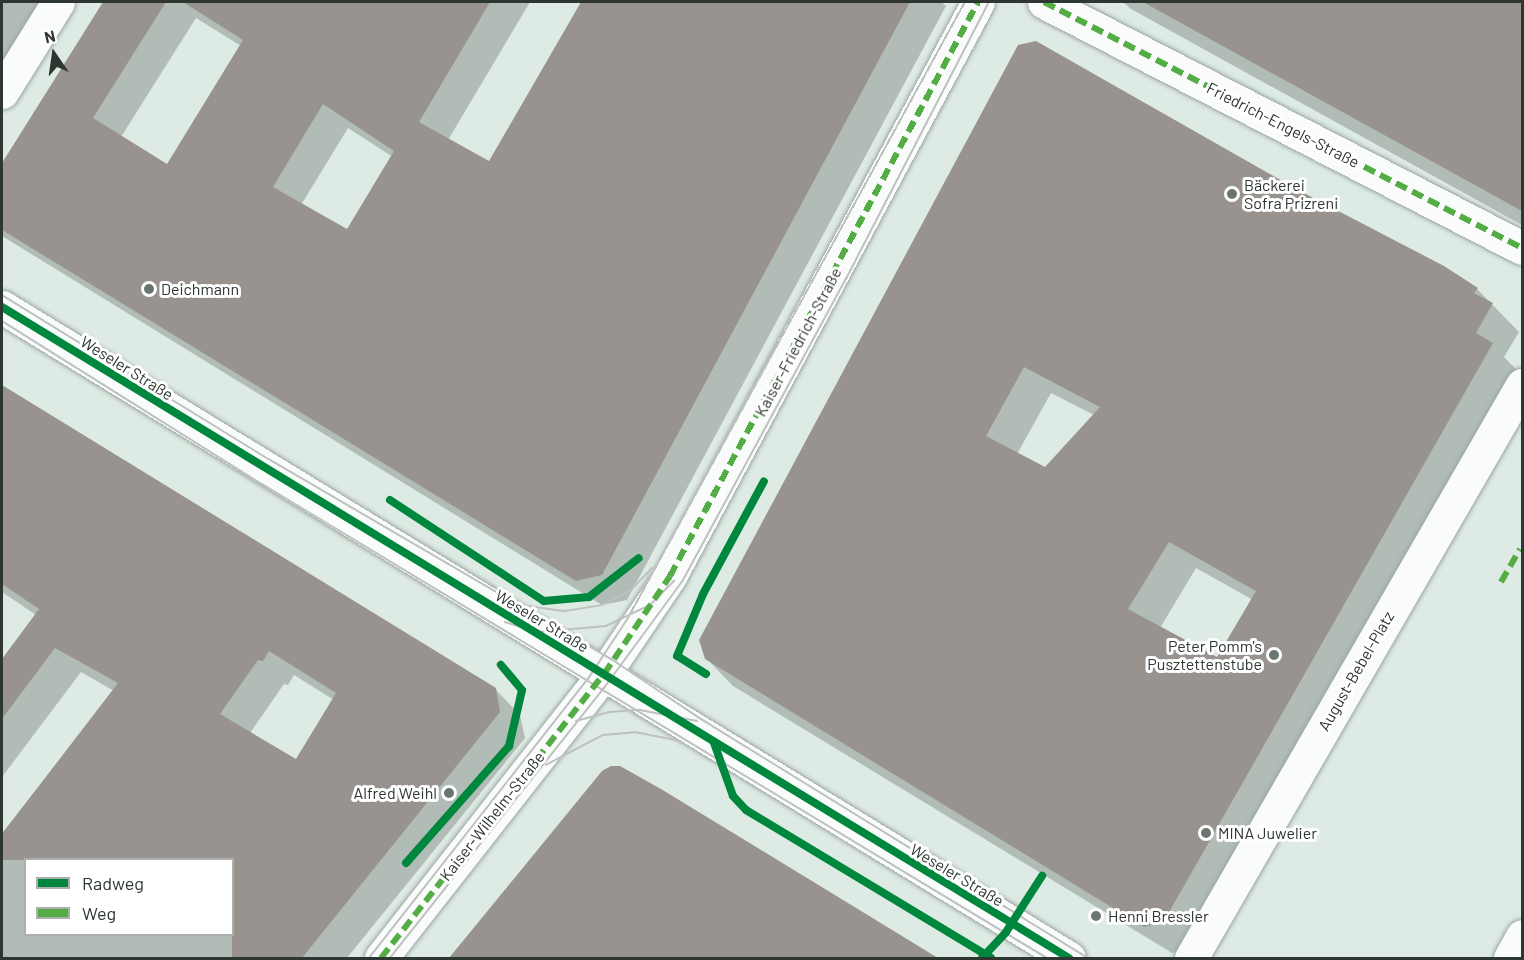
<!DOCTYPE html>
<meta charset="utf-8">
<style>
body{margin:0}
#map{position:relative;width:1524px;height:960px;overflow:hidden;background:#deebe4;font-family:Barlow,sans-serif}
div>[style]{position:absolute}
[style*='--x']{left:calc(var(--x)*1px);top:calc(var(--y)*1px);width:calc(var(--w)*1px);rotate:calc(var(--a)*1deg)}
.shadow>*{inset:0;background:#0003}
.building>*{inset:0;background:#98938f}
.roads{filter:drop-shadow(0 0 2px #9ca6a0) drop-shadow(0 0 2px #9ca6a0)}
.street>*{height:33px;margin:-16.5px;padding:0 16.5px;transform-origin:16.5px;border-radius:16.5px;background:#fafcfb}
.secondary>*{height:33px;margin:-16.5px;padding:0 16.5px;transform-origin:16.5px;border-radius:16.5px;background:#fafcfb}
.tram>*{height:1.5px;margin:-0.75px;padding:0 0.75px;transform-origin:0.75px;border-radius:0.75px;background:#bec1bf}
.quiet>*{height:6px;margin-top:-3px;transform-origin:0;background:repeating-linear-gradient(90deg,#54ac45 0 12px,transparent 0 18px)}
.cycleway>*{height:8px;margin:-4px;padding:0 4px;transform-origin:4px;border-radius:4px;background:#00873e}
.dots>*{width:16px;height:16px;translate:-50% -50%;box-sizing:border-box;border:3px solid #fff;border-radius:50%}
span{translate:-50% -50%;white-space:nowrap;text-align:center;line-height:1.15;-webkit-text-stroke:6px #fff;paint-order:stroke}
.street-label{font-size:16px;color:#2d3631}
.poi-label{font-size:16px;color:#2d3631}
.left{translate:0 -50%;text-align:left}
.right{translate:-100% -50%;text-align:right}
.frame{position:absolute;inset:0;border:3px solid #2d3631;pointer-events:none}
.legend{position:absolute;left:24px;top:858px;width:210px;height:78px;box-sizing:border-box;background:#fff;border:2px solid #abafad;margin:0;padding:8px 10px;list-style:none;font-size:18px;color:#2d3631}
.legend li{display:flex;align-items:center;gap:12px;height:30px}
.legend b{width:30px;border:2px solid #abafad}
.north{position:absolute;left:24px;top:24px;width:60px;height:60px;-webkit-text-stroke:4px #fff;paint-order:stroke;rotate:347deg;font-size:16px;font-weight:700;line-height:24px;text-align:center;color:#2d3631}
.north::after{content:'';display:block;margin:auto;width:21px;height:27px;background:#2d3631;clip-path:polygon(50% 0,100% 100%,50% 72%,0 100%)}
</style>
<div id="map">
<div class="shadow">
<div style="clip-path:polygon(2px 2px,57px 2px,2px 90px)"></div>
<div style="clip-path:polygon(evenodd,106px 2px,407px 2px,436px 20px,446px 2px,530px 2px,448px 140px,489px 163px,601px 2px,941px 2px,946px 6px,627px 600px,602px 605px,2px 236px,2px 166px,106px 2px,196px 18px,241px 46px,167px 166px,121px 137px,196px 18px,106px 2px,348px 128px,393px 157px,347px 231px,301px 205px,348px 128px)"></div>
<div style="clip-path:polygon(1123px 2px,1522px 2px,1522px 225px,1131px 9px)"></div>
<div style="clip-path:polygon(evenodd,1019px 46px,1477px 289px,1519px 332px,1504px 357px,1519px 372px,1191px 948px,1172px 953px,733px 686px,706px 658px,1019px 46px,1051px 393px,1094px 415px,1045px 469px,1017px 454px,1051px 393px,1019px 46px,1196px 568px,1253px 600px,1218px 659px,1160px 628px,1196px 568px)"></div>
<div style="clip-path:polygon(evenodd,2px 386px,495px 689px,520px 715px,525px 738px,347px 958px,2px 958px,2px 833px,114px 691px,81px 672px,2px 777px,2px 661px,36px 615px,2px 592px,2px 386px,294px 675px,334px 700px,297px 761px,250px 733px,284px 684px,288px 685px,294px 675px,2px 386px,26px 860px,232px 860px,232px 934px,26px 934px,26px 860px)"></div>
<div style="clip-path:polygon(603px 772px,661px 790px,936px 958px,451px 958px)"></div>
</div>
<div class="building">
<div style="clip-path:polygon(evenodd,103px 2px,166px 2px,93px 118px,167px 164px,243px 40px,183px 2px,490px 2px,419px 122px,489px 161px,581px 2px,910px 2px,602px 575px,576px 581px,2px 230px,2px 163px,103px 2px,323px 104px,394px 151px,347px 229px,273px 187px,323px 104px)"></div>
<div style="clip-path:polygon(1143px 2px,1522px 2px,1522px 211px)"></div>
<div style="clip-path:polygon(evenodd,1036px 41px,1298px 190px,1444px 266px,1478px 288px,1474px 293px,1493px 303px,1476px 333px,1493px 343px,1164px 921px,1144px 927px,705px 659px,699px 640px,1018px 45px,1036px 41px,1024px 367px,1100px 407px,1045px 467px,986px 436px,1024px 367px,1036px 41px,1169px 542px,1256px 591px,1217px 657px,1128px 609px,1169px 542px)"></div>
<div style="clip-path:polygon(evenodd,2px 385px,496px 688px,500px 712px,302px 958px,232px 958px,232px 860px,2px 860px,2px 834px,118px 683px,55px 648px,2px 719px,2px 659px,39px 609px,2px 584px,2px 385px,269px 651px,336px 693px,296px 759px,220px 714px,258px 660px,263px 661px,269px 651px)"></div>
<div style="clip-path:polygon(611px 766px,620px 766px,661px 789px,938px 958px,449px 958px,602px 771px)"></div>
</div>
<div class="roads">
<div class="street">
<div style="--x:1044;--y:2;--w:538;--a:27.23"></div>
<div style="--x:2;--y:92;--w:106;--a:-58.1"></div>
<div style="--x:381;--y:958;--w:361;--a:-51.9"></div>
<div style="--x:604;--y:674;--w:118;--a:-56"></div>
<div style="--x:670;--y:576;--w:651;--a:-61.78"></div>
<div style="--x:1191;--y:958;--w:662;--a:-59.99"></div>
<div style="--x:1510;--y:958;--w:25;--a:-61"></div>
</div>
<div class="secondary">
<div style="--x:2;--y:307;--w:1250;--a:31.39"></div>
</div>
</div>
<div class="tram">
<div style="--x:2;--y:295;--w:313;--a:31.6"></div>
<div style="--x:269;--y:459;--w:398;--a:30.3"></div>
<div style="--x:613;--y:660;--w:102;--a:33.8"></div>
<div style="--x:698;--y:717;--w:458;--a:31.7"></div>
<div style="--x:2;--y:321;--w:307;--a:32.1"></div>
<div style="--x:262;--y:484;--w:917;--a:31.12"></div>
<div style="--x:528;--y:606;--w:37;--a:8"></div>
<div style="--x:565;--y:611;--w:37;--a:-9"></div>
<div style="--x:602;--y:605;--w:33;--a:-27"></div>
<div style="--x:631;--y:590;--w:30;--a:-46"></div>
<div style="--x:505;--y:622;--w:34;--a:17"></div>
<div style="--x:538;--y:632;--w:68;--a:-5"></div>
<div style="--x:606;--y:626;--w:49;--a:-25.5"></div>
<div style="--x:650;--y:605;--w:34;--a:-45"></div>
<div style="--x:576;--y:721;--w:34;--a:-15"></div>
<div style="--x:609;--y:712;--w:31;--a:-4"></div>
<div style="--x:640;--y:710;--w:58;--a:10.9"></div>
<div style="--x:546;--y:765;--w:64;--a:-27.8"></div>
<div style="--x:603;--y:735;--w:32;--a:-5"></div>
<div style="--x:635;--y:732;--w:47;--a:11.1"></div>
<div style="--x:369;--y:958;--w:355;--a:-51.9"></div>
<div style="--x:588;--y:679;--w:73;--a:-56.7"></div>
<div style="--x:628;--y:618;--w:702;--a:-61.32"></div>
<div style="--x:390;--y:958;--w:345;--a:-51.6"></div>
<div style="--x:604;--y:688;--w:132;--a:-53.7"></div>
<div style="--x:682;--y:582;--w:345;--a:-61.6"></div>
<div style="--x:846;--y:279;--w:312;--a:-62.7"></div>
</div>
<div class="quiet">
<div style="--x:1044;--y:2;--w:538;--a:27.23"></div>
<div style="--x:1501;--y:582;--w:38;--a:-60"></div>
<div style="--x:381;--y:958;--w:361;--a:-51.9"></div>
<div style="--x:604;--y:674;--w:118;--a:-56"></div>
<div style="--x:670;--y:576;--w:651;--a:-61.78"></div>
</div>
<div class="cycleway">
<div style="--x:2;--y:307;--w:1250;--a:31.39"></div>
<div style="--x:390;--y:500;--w:184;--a:33.3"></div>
<div style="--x:544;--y:601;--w:45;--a:-5.1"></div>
<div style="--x:589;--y:597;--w:63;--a:-38"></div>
<div style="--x:706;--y:674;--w:34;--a:-148"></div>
<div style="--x:677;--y:656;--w:67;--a:-67.2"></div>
<div style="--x:703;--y:594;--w:128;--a:-61.6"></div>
<div style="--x:714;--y:743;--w:56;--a:70.3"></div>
<div style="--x:733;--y:796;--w:19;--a:47"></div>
<div style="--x:746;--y:810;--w:286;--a:31.1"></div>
<div style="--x:406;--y:863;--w:156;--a:-48.6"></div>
<div style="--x:509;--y:746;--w:57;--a:-76.9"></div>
<div style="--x:522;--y:690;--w:33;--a:-130"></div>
<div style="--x:982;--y:958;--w:35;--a:-47"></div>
<div style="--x:1006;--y:932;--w:67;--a:-57.3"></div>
</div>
<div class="dots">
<div style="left:1232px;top:194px;background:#6b7570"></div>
<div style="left:149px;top:289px;background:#6b7570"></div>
<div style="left:1274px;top:655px;background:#6b7570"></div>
<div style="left:449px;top:793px;background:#6b7570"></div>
<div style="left:1206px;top:833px;background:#6b7570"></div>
<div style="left:1096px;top:916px;background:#6b7570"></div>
</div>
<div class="street-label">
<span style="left:1283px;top:125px;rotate:27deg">Friedrich-Engels-Straße</span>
<span style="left:798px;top:342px;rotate:-62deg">Kaiser-Friedrich-Straße</span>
<span style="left:127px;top:368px;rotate:32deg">Weseler Straße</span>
<span style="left:542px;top:621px;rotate:31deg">Weseler Straße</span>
<span style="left:1356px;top:671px;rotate:-60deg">August-Bebel-Platz</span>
<span style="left:492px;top:816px;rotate:-52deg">Kaiser-Wilhelm-Straße</span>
<span style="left:957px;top:875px;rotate:31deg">Weseler Straße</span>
</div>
<div class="poi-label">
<span class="left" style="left:1244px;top:194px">Bäckerei<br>Sofra Prizreni</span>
<span class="left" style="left:161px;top:289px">Deichmann</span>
<span class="right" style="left:1262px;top:655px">Peter Pomm's<br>Pusztettenstube</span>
<span class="right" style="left:437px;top:793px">Alfred Weihl</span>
<span class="left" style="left:1218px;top:833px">MINA Juwelier</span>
<span class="left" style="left:1108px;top:916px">Henni Bressler</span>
</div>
<div class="frame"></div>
<ul class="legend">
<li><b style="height:8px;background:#00873e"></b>Radweg</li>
<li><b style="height:8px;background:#54ac45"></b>Weg</li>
</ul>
<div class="north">N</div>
</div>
